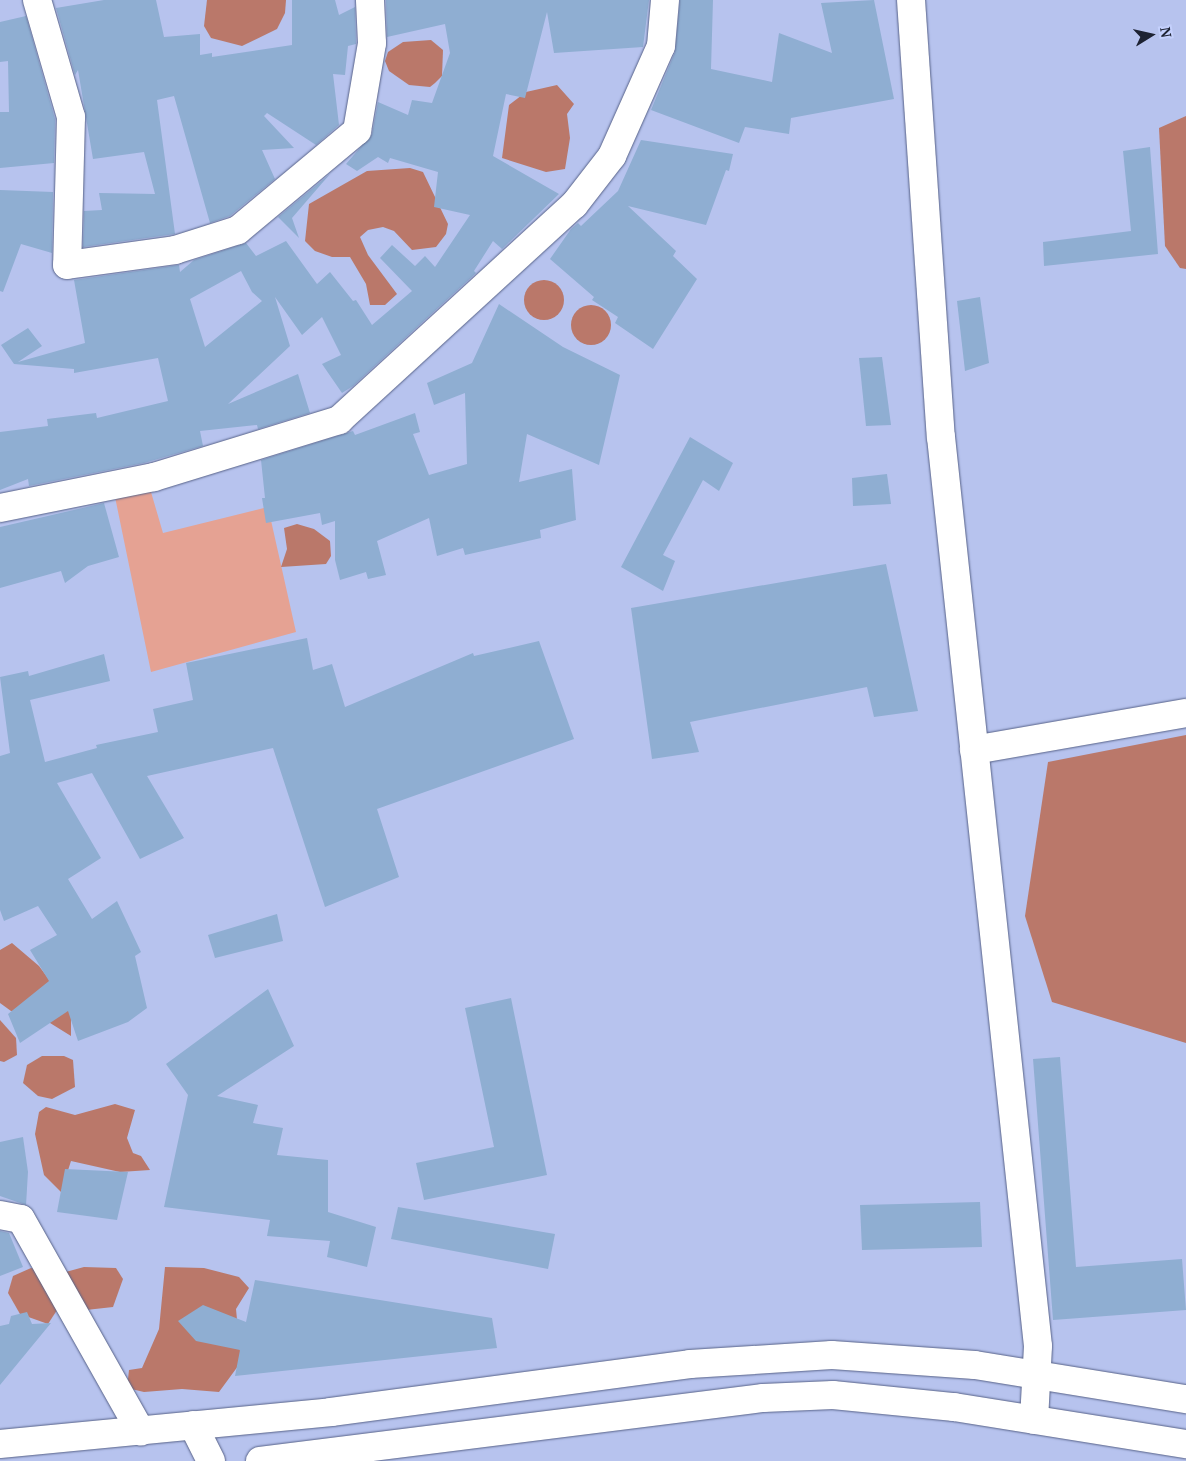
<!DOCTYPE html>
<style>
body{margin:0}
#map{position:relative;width:1186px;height:1461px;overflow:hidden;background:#b7c3ee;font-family:"PT Serif",serif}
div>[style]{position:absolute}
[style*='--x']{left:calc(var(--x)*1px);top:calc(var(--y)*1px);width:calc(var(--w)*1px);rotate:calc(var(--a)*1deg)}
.green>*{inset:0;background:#e5a293}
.forest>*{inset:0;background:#ba786a}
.round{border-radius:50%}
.building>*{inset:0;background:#8faed2}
.roads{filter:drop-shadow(0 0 1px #576288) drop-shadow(0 0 1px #576288)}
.minor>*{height:28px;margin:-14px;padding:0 14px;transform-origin:14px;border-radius:14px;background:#fff}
.major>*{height:28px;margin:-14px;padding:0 14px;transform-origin:14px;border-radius:14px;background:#fff}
span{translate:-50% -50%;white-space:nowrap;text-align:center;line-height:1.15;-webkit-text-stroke:4.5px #c4d0fc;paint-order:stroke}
.north{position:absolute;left:1126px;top:10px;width:50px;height:50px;-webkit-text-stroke:4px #c4d0fc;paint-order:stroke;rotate:80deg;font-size:14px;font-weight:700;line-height:20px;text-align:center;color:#1d2232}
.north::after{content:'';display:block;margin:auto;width:18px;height:22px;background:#1d2232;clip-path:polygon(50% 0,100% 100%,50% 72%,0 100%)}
</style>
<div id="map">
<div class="green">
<div style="clip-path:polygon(151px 492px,163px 533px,268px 507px,296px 632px,151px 672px,115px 497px)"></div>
</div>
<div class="forest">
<div style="clip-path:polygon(207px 0,286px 0,285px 13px,277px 29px,242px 46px,211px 38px,204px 26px)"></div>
<div style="clip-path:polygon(431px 40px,443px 50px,442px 76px,435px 83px,430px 87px,409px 85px,389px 71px,385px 61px,388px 52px,403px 42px)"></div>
<div style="clip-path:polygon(557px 85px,574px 104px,567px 114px,570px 138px,565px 169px,546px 172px,502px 158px,509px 105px,526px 92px)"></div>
<div style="clip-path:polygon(1186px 116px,1186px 269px,1180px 268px,1165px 246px,1159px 128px)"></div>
<div style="clip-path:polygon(410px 168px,423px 172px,448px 224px,446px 234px,436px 247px,412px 250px,394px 231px,383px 227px,368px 230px,360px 237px,368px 255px,397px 294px,385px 305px,370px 305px,366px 284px,350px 257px,332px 257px,315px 251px,305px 241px,309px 204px,367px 171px)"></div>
<div class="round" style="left:524px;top:280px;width:40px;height:40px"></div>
<div class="round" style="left:571px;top:305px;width:40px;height:40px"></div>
<div style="clip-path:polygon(297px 524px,314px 529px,330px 541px,331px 556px,326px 564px,281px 567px,287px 549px,284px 528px)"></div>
<div style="clip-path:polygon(1186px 735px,1186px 1043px,1052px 1002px,1025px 916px,1048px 762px)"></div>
<div style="clip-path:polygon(12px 943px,39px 966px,71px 1009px,71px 1036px,34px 1013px,11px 1011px,0 1003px,0 950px)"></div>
<div style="clip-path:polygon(0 1020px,16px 1038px,17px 1055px,4px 1062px,0 1061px)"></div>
<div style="clip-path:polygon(42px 1056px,64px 1056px,73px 1060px,75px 1087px,52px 1099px,38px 1096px,23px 1083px,27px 1065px)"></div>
<div style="clip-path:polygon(115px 1104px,135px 1110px,127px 1138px,133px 1153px,141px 1156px,150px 1170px,120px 1172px,71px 1161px,61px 1192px,44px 1175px,35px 1134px,39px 1112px,46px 1107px,75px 1115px)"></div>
<div style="clip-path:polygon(84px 1267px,116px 1268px,123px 1279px,113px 1307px,77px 1311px,62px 1273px)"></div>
<div style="clip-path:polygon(165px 1267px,204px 1268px,239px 1277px,249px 1288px,236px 1309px,241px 1362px,219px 1392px,182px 1389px,144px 1392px,127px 1388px,129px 1370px,142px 1368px,159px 1329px)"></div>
<div style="clip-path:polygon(31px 1268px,48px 1271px,59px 1307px,48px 1324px,20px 1314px,8px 1293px,13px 1276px)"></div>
</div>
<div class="building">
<div style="clip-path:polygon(104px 0,156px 0,164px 37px,200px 34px,200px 55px,212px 53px,212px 57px,292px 45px,292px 0,335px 0,339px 15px,355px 7px,356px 44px,348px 46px,345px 75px,333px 74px,339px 125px,316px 145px,267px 113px,264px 116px,294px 148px,262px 150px,275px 179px,230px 216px,210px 223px,174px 96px,157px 100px,175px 234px,83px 247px,84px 211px,102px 210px,99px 193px,155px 194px,144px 152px,93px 159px,78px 70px,75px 75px,56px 8px)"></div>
<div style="clip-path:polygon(evenodd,386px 0,649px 0,643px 47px,554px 53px,547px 12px,525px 98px,506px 94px,493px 156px,559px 194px,502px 249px,493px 241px,474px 271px,476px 273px,353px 386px,342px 393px,322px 364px,341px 355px,322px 317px,302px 335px,275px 297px,290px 346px,228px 404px,298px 374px,310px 413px,258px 429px,257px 425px,200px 431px,203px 446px,144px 463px,29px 486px,28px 479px,0 490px,0 432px,48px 426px,47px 419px,96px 413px,97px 418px,168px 401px,158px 358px,74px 373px,74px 369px,14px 364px,1px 345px,28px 328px,42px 346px,18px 362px,85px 343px,74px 280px,179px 265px,180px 272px,194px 260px,246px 243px,256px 256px,286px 241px,317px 284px,330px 272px,353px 301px,356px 300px,372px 325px,412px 291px,380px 258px,392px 245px,415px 266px,425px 256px,435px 267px,470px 215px,434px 207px,438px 172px,390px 158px,388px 163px,378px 157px,357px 171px,346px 164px,372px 134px,378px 102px,408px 115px,412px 100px,432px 103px,450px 53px,445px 24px,387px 37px,386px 0,241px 271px,252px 292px,262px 301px,205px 347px,190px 299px,241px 271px)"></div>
<div style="clip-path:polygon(680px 0,713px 0,711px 69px,772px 82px,779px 33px,832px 53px,821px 3px,874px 0,894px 99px,791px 118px,789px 134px,745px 127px,739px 143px,651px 110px,675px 52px)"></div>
<div style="clip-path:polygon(26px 16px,55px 119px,54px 163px,0 168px,0 112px,9px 112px,8px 61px,0 62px,0 22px)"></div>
<div style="clip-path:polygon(641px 140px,733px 154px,729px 171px,726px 170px,706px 225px,628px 206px,676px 251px,673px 256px,697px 279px,653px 349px,615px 323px,618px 317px,592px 300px,594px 297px,550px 259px,571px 229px,578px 223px,581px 226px,618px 191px)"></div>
<div style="clip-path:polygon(1150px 147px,1158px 254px,1044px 266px,1043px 242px,1131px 231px,1123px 151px)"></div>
<div style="clip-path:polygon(330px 174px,292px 218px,299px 238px,278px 217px)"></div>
<div style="clip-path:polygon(0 190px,53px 192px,52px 253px,21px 244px,3px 292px,0 291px)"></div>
<div style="clip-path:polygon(980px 297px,989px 363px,965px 371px,957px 301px)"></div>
<div style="clip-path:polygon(499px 304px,563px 347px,620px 375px,599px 465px,527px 434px,519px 482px,572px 469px,576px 520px,540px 530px,541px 538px,465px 555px,463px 548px,437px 556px,429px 518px,377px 541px,386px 575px,368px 579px,366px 572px,340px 580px,335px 560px,335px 521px,322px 525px,320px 513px,266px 523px,262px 498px,265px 498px,261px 460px,353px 431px,355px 435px,415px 413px,420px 432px,413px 434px,429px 475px,467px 464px,465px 393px,434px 405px,427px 383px,472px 363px)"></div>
<div style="clip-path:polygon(882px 357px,891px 425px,866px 426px,859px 358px)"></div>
<div style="clip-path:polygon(690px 437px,733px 463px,719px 491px,703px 480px,663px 555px,675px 561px,663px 591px,621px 567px)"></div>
<div style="clip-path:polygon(887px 474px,891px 504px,853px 506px,852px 478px)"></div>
<div style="clip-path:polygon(104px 503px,119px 557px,88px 566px,65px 583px,61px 571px,0 588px,0 527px)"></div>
<div style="clip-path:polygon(886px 564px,918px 711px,874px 717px,867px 687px,690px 722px,699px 752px,652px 759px,631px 608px)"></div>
<div style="clip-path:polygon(307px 638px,313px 670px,332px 664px,345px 707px,473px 653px,474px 656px,539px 641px,574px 739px,377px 809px,399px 877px,325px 907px,273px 748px,147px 776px,184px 838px,140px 859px,92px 773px,57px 783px,101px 858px,68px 879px,92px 919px,117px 901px,141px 952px,135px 956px,147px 1008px,128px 1022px,78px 1041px,68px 1011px,20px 1043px,8px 1014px,49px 981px,30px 950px,57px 935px,38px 906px,4px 921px,0 910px,0 756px,10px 753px,0 677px,28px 671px,29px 676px,104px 654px,110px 681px,30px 700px,45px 762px,97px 748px,96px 745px,158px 732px,153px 709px,193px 700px,186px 663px)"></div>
<div style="clip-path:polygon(277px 914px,283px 941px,215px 958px,208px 935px)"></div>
<div style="clip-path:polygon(268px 989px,294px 1046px,217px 1096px,258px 1105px,253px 1123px,283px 1128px,277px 1155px,328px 1160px,328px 1212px,376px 1227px,367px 1267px,327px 1257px,330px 1241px,267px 1236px,270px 1220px,164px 1207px,188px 1095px,166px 1064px)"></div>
<div style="clip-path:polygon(511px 998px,547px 1175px,424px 1200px,416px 1163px,494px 1147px,465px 1008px)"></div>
<div style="clip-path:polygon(1060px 1057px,1076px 1267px,1182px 1259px,1186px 1310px,1053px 1320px,1033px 1059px)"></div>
<div style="clip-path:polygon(23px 1137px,28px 1172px,26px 1205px,0 1196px,0 1142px)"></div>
<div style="clip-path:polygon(65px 1169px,128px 1172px,117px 1220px,57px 1212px)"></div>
<div style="clip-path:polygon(980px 1202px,982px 1247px,862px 1250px,860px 1205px)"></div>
<div style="clip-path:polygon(398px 1207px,555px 1234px,548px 1269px,391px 1239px)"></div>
<div style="clip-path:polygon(0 1231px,9px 1233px,23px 1267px,0 1276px)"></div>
<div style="clip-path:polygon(255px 1280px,492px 1318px,497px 1348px,235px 1376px,240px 1350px,196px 1341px,178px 1321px,203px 1305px,246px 1322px)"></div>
<div style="clip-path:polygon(27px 1312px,32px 1324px,51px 1323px,0 1385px,0 1326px,9px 1324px,11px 1316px)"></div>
</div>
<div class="roads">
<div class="minor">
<div style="--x:37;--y:0;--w:122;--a:73.8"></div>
<div style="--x:71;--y:117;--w:148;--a:91.5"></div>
<div style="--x:67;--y:265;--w:109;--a:-7.9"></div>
<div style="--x:175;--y:250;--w:66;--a:-17.6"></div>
<div style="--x:238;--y:230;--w:155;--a:-39.8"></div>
<div style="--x:357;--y:131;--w:89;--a:-80.3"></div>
<div style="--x:372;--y:43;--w:43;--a:-92.7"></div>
<div style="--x:911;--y:0;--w:438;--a:86.1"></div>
<div style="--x:941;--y:437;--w:914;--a:83.91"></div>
<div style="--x:1038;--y:1346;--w:74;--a:93.1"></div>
<div style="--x:0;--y:508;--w:157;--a:-11.4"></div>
<div style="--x:154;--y:477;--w:194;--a:-17.1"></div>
<div style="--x:339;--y:420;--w:319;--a:-42.5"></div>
<div style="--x:574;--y:205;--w:62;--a:-52.2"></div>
<div style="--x:612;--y:156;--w:120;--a:-66"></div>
<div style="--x:661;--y:46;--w:46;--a:-85"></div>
<div style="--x:974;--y:750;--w:215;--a:-9.9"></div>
<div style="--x:0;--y:1215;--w:21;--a:11"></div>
<div style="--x:21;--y:1219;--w:244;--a:60.6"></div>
</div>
<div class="major">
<div style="--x:193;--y:1425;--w:40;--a:63.4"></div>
<div style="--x:0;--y:1444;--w:333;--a:-5.5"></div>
<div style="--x:331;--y:1412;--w:362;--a:-7.6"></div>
<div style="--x:690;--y:1364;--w:142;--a:-3.6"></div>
<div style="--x:832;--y:1355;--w:143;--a:4"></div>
<div style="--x:975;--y:1365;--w:214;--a:9.2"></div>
<div style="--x:260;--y:1461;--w:507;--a:-7.14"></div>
<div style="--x:763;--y:1398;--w:70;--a:-2.5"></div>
<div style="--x:833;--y:1395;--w:122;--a:5.7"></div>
<div style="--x:954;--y:1407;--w:235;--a:9.1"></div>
</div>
</div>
<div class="north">N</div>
</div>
